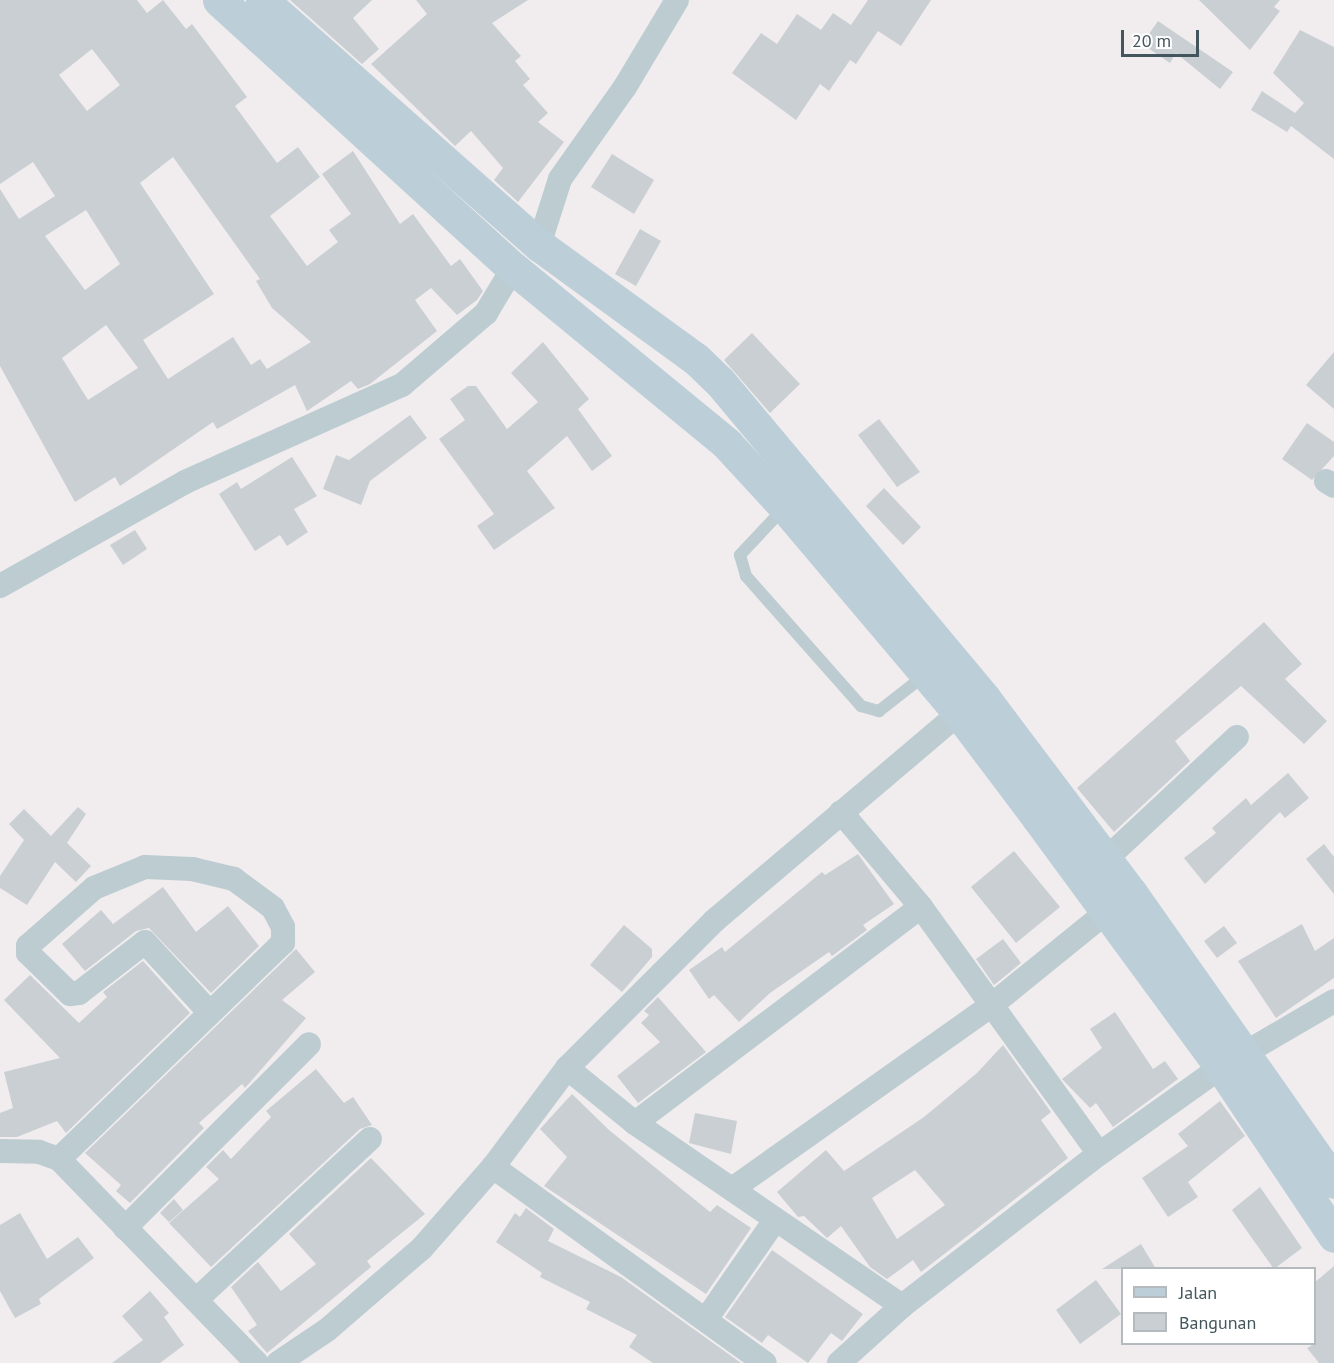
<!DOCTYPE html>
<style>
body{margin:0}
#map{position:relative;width:1334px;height:1363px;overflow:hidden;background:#f1edee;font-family:"PT Sans",sans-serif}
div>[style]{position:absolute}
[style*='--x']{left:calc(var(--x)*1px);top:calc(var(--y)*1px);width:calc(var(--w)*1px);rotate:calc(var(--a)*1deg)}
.building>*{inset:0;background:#c9cfd3}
.lane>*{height:12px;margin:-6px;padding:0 6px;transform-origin:6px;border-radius:6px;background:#bcccd1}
.street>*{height:24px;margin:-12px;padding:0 12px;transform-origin:12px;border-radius:12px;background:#bcccd1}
.secondary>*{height:33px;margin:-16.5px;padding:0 16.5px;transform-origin:16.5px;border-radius:16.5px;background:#bcced7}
span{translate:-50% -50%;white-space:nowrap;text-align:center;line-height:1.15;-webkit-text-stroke:5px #fff;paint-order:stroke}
.legend{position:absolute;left:1121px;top:1267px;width:195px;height:78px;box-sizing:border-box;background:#fff;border:2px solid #b4bbbe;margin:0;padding:8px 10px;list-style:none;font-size:18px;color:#44565d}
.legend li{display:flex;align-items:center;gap:12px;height:30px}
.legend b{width:30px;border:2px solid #b4bbbe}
.scale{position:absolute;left:1121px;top:30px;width:78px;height:27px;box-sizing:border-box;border:3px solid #44565d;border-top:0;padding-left:8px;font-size:18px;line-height:21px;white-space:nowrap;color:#44565d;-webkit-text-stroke:4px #fff;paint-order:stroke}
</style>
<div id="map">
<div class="building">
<div style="clip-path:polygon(evenodd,0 0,137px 0,147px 13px,163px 0,186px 29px,192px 24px,247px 97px,235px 106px,277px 163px,298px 147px,320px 177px,270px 216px,307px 266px,338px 242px,329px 230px,351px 214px,322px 174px,353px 151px,400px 224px,413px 214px,451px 266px,460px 259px,483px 291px,477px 300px,457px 315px,431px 288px,415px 300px,437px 331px,370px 384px,358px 389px,351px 381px,307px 411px,295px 385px,217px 429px,213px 422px,120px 486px,115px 477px,75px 502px,0 366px,0 189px,19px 219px,55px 196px,33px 162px,0 184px,0 0,92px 49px,120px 85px,87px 111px,59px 75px,92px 49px,0 0,173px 157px,260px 279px,256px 281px,272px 308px,311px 342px,267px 369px,260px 359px,251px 365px,233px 337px,168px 379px,143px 340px,214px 294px,140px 183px,173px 157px,0 0,86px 210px,120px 264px,85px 290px,45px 236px,86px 210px,0 0,106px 325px,138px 368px,88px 400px,62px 358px,106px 325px)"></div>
<div style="clip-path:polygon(290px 0,372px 0,353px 18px,379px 49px,362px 64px)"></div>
<div style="clip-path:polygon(416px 0,528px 0,492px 23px,521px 56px,515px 61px,530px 79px,523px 85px,548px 113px,538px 122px,564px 142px,518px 202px,494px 180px,503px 168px,471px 131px,455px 146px,371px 64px,427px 14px)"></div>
<div style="clip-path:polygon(868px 0,931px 0,901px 46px,878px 31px,856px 64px,850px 60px,829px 91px,820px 84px,796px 120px,732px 73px,761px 33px,777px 44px,797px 14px,821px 30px,833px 13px,851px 25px)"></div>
<div style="clip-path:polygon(1199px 0,1280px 0,1274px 7px,1280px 11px,1250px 50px)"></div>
<div style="clip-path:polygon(1158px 21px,1233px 72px,1220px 89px,1176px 53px,1170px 63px,1142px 44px)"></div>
<div style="clip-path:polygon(1300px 30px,1334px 47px,1334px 159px,1291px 126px,1287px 132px,1251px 110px,1262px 91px,1295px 113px,1304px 103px,1273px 73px)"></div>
<div style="clip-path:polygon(612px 154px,654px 180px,634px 214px,591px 187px)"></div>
<div style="clip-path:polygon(640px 229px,661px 241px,636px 286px,615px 274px)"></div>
<div style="clip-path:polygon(752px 333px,800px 384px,770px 413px,724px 360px)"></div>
<div style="clip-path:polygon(543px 342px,589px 399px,578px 409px,612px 456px,592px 471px,567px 436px,527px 471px,555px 508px,494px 550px,477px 526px,494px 514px,439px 439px,465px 420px,450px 399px,468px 386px,476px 386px,507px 429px,538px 402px,511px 373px)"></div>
<div style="clip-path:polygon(1334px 352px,1334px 409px,1306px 385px)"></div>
<div style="clip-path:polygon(410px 415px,427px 438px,370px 481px,361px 505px,323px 489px,336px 455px,349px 460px)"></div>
<div style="clip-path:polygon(879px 419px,920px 472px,897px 487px,858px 435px)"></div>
<div style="clip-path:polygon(1307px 423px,1334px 442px,1334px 456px,1312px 480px,1282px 459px)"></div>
<div style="clip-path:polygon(292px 457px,317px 496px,294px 509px,308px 532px,287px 546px,280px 535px,255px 551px,219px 494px,237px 482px,241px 489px)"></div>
<div style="clip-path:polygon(884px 488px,921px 527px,903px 545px,866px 506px)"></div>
<div style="clip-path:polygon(135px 530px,147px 549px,123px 565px,110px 545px)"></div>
<div style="clip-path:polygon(1264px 622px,1302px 664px,1285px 679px,1327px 721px,1304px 744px,1241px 686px,1175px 741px,1190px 761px,1114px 832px,1077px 788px)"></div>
<div style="clip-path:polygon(1288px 773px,1309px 798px,1285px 818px,1280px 812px,1205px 884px,1184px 858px,1216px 833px,1212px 828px,1246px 798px,1251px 805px)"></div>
<div style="clip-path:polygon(78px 807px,86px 814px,67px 843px,91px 866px,76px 882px,55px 862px,27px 905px,0 888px,0 876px,24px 840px,9px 824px,24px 809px,51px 836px)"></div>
<div style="clip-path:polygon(1324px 844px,1334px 857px,1334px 894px,1306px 859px)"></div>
<div style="clip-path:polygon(1014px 851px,1060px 907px,1016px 943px,971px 887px)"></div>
<div style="clip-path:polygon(858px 854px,894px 904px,863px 925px,867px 930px,832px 956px,829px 952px,770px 993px,739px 1022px,714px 995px,709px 999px,689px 970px,722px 947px,725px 952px,822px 872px,825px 875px)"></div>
<div style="clip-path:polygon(163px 887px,196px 932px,228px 906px,259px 946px,211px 993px,149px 928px,136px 931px,85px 971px,62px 944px,101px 910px,113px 924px)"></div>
<div style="clip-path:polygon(1302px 924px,1315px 951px,1334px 938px,1334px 978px,1276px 1018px,1238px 961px)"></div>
<div style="clip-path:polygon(624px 925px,652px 949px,652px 957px,622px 992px,590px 965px)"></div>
<div style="clip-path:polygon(1224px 926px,1237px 943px,1217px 958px,1204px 941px)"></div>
<div style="clip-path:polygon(1003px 939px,1021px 963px,994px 985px,976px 959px)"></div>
<div style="clip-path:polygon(296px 949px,315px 972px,282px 1000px,306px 1018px,245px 1088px,242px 1084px,199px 1123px,204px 1128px,130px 1203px,116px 1191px,121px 1185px,85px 1153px)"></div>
<div style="clip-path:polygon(143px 961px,190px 1013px,66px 1133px,57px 1121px,17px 1137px,0 1137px,0 1113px,13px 1108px,4px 1072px,60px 1058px,4px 1000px,30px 975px,79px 1023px,107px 997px,103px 992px)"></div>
<div style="clip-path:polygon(658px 997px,706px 1052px,638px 1103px,617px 1076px,660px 1042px,641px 1023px,649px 1015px,644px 1011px)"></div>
<div style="clip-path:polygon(1115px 1012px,1153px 1069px,1165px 1061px,1178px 1079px,1113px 1127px,1096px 1103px,1090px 1108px,1062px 1079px,1102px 1048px,1090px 1029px)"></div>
<div style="clip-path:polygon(evenodd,1003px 1045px,1051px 1112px,1041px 1120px,1068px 1158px,921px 1272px,913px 1260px,887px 1279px,870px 1267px,841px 1226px,827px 1238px,804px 1216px,798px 1217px,777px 1192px,826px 1150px,844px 1171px,924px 1117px,977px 1073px,1003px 1045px,915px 1170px,945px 1205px,897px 1239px,872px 1198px,915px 1170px)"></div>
<div style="clip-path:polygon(316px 1069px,344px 1103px,353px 1097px,372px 1125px,360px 1129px,211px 1267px,169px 1223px,219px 1179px,206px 1167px,223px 1150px,231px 1159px,271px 1117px,266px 1111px)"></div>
<div style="clip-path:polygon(572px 1094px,609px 1130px,710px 1212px,717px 1205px,751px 1228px,706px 1294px,544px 1186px,567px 1157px,540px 1129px)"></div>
<div style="clip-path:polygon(1220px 1101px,1245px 1136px,1188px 1182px,1198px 1197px,1168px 1217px,1142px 1178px,1188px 1146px,1178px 1134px)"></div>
<div style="clip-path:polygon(695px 1113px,737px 1121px,731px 1154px,689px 1143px)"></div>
<div style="clip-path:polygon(371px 1158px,425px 1214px,367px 1261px,371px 1267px,267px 1353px,248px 1331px,257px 1325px,231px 1287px,258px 1262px,281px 1291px,316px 1264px,289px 1234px)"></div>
<div style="clip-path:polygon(1260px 1187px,1302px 1248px,1274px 1269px,1232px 1210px)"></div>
<div style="clip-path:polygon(174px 1199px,183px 1210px,169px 1222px,160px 1213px)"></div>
<div style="clip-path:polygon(526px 1208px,554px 1229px,548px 1241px,621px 1277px,741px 1363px,653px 1363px,629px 1347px,637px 1335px,586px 1309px,590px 1302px,540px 1277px,542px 1273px,496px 1242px,515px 1213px,520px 1217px)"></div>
<div style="clip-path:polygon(20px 1213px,47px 1259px,78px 1237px,94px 1258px,39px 1299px,41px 1304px,15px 1318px,0 1291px,0 1225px)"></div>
<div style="clip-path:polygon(1141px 1244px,1156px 1269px,1102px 1269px)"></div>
<div style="clip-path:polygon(772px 1250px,863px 1314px,842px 1341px,831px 1333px,808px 1363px,768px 1335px,762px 1343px,725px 1317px)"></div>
<div style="clip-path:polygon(1334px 1266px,1334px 1363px,1319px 1363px,1307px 1348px,1314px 1344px,1314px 1283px)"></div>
<div style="clip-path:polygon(1096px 1280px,1121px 1314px,1080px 1344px,1056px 1310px)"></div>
<div style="clip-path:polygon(150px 1291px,169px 1313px,164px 1317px,184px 1345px,160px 1363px,112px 1363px,143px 1340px,122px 1316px)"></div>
</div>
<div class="lane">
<div style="--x:785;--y:507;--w:66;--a:133.2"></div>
<div style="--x:740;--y:555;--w:22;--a:74"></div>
<div style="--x:746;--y:576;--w:174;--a:48.5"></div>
<div style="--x:861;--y:706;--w:19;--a:16"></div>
<div style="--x:879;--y:711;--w:58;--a:-38"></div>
</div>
<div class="street">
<div style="--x:539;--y:245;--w:69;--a:-72.3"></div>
<div style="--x:560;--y:179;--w:113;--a:-54.8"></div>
<div style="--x:625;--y:87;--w:101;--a:-59.1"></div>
<div style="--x:1326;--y:481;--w:9;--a:32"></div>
<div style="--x:0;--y:586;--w:212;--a:-29.3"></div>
<div style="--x:185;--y:482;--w:238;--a:-24.1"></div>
<div style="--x:402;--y:385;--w:111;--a:-40.6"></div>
<div style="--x:486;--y:313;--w:52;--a:-59"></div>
<div style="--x:841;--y:812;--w:124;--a:49.9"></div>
<div style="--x:921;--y:907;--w:304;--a:54.2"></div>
<div style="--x:1106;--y:859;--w:179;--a:-43"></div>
<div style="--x:567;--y:1068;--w:87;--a:39"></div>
<div style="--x:635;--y:1123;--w:324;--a:34.4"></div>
<div style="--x:635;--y:1123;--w:358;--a:-37.1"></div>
<div style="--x:0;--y:1151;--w:39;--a:1"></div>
<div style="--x:39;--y:1152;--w:21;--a:19"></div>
<div style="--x:59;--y:1159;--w:311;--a:-44"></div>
<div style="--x:283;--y:943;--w:16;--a:-90"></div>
<div style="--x:283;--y:927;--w:21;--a:-118"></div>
<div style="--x:273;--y:908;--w:49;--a:-143.4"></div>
<div style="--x:234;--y:879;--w:43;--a:-166.6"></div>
<div style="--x:192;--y:869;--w:47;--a:-177.6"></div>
<div style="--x:145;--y:867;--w:55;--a:157.6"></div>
<div style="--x:94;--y:888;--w:88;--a:138.7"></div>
<div style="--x:28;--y:946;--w:7;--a:90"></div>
<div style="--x:28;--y:953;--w:59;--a:44.3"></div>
<div style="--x:70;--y:994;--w:9;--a:-6"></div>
<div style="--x:79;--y:993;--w:83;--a:-37.7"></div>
<div style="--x:145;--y:942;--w:96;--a:47.5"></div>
<div style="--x:59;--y:1159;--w:284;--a:45.9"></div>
<div style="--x:493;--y:1167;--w:335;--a:35.8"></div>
<div style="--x:732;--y:1189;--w:320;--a:-35.3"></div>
<div style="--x:993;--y:1004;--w:164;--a:-39"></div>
<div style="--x:125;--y:1228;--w:260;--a:-45"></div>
<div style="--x:196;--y:1300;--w:237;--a:-42.8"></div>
<div style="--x:707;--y:1318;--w:119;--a:-55.2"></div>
<div style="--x:278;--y:1363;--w:59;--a:-34"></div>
<div style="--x:327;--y:1330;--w:125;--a:-40.8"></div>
<div style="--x:422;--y:1248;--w:108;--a:-48.8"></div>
<div style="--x:493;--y:1167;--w:124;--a:-53.2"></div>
<div style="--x:567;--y:1068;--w:208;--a:-45"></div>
<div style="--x:714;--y:921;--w:321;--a:-40.3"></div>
<div style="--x:839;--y:1363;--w:85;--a:-42.1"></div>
<div style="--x:902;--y:1306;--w:249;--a:-37.7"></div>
<div style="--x:1099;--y:1154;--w:150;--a:-35.5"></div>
<div style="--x:1221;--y:1067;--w:131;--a:-30.3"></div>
</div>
<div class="secondary">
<div style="--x:219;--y:0;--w:398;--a:42.4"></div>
<div style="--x:513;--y:268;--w:277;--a:39.4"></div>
<div style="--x:727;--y:444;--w:86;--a:47.4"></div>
<div style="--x:785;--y:507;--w:270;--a:49.8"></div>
<div style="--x:959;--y:713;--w:131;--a:53"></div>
<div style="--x:1038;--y:818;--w:309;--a:53.7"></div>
<div style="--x:1221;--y:1067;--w:203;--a:56.2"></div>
<div style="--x:262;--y:0;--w:370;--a:41.5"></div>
<div style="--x:539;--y:245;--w:194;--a:36"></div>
<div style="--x:696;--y:359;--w:33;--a:44"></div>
<div style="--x:720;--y:382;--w:412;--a:50.1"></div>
<div style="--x:984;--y:698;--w:244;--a:53"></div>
<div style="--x:1131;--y:893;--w:353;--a:54.9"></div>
</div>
<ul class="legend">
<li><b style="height:8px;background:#bcced7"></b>Jalan</li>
<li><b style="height:16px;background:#c9cfd3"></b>Bangunan</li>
</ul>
<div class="scale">20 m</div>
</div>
